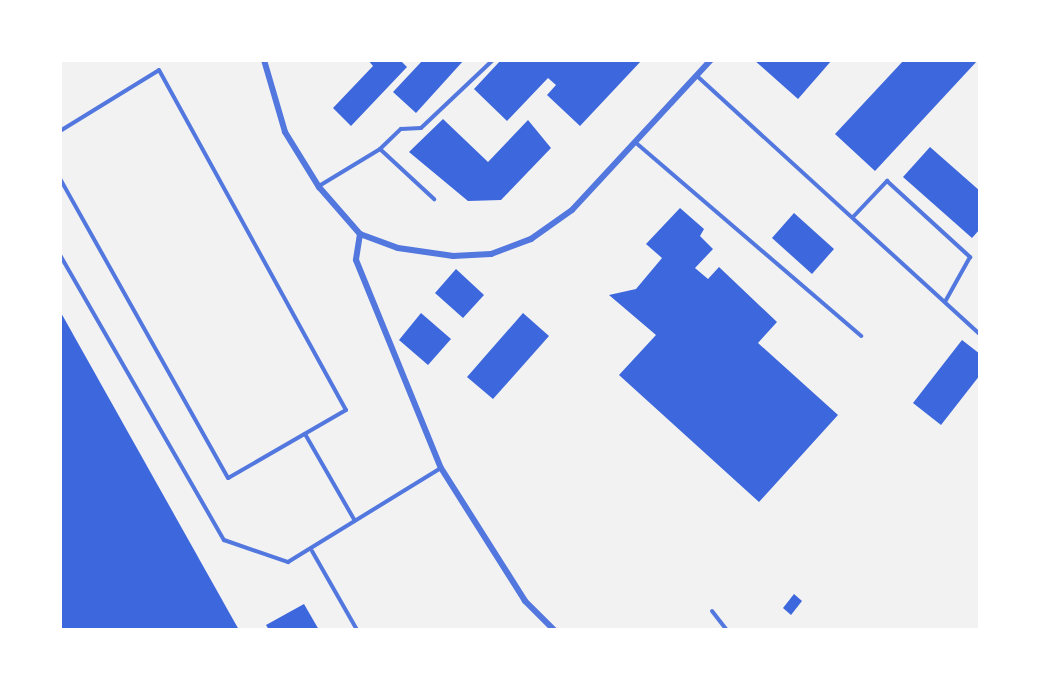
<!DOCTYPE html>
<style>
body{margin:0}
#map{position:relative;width:1040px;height:690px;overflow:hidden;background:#f2f2f2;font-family:Roboto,sans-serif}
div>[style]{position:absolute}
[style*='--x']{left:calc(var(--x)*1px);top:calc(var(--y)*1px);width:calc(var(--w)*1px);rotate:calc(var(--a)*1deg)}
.building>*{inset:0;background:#3d67dc}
.service>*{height:4px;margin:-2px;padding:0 2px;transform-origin:2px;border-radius:2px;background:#5277de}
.minor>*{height:6px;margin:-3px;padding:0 3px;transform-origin:3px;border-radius:3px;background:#5277de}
span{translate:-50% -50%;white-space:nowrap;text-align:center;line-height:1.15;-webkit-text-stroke:6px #fff;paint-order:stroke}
.frame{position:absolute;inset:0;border:62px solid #fff;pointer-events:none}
</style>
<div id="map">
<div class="building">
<div style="clip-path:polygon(368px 60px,400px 60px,407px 67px,351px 126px,333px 108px,373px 66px)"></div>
<div style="clip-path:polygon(423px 60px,464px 60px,416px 113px,393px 92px)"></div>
<div style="clip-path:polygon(501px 60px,642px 60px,580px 126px,547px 95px,556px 85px,548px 78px,507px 121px,474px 89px)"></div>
<div style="clip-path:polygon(754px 60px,832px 60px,798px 99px)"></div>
<div style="clip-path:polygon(904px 60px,978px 60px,875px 171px,835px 134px)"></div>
<div style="clip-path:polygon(443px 119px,488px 162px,528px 120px,551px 148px,501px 200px,468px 201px,409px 152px)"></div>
<div style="clip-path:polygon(930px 147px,980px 191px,980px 229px,972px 238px,903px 177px)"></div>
<div style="clip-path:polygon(680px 208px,704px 229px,700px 236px,713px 249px,695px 268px,708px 279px,719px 267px,777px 322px,758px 343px,838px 415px,759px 502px,619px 375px,656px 335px,609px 295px,636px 289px,662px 258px,646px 244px)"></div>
<div style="clip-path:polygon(794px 213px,834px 249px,812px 274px,772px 238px)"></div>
<div style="clip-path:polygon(456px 269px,484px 295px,463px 318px,435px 293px)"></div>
<div style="clip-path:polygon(60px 311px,239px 630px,60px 630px)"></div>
<div style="clip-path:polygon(421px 313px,451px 339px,428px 365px,399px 340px)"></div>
<div style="clip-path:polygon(523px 313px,549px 336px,493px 399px,467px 377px)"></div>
<div style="clip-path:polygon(962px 340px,980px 354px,980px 375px,941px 425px,913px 403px)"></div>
<div style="clip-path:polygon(794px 594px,802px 601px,791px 615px,783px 608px)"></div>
<div style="clip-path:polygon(304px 604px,319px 630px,269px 630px,266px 625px)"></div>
</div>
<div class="service">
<div style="--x:697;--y:76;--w:383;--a:42.4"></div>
<div style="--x:60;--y:131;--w:116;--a:-31.6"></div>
<div style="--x:159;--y:70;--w:388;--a:61.2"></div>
<div style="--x:346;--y:410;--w:136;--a:150"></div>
<div style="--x:228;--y:478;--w:343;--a:-119.3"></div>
<div style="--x:635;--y:142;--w:298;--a:40.6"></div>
<div style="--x:380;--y:149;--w:74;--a:42.8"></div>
<div style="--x:319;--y:186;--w:71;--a:-31.2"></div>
<div style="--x:380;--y:149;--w:29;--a:-44"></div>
<div style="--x:401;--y:129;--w:20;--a:-3"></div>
<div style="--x:421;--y:128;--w:99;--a:-43.4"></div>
<div style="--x:853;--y:217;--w:50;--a:-46.6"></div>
<div style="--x:887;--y:181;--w:113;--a:42.5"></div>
<div style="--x:970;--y:257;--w:51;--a:119.1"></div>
<div style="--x:60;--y:255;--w:329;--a:60.1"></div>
<div style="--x:224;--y:540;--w:68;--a:19"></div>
<div style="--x:288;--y:562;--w:180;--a:-31.6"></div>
<div style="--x:305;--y:434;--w:100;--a:60.1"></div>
<div style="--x:312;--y:551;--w:91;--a:60.3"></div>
<div style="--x:712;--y:611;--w:24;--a:52"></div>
</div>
<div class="minor">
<div style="--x:264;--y:60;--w:75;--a:73.7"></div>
<div style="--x:285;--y:132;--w:65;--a:58.3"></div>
<div style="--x:319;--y:187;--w:62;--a:48.9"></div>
<div style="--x:360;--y:234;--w:40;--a:20.2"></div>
<div style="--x:398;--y:248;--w:56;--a:8.3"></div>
<div style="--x:453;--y:256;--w:38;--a:-3"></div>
<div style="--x:491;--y:254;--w:43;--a:-20.6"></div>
<div style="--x:531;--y:239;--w:50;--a:-35.3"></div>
<div style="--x:572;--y:210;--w:205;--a:-47.2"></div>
<div style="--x:360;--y:234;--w:26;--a:99"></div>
<div style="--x:356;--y:260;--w:225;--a:67.8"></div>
<div style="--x:441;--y:468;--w:157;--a:57.7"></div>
<div style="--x:525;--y:601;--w:41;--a:45"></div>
</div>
<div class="frame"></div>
</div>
